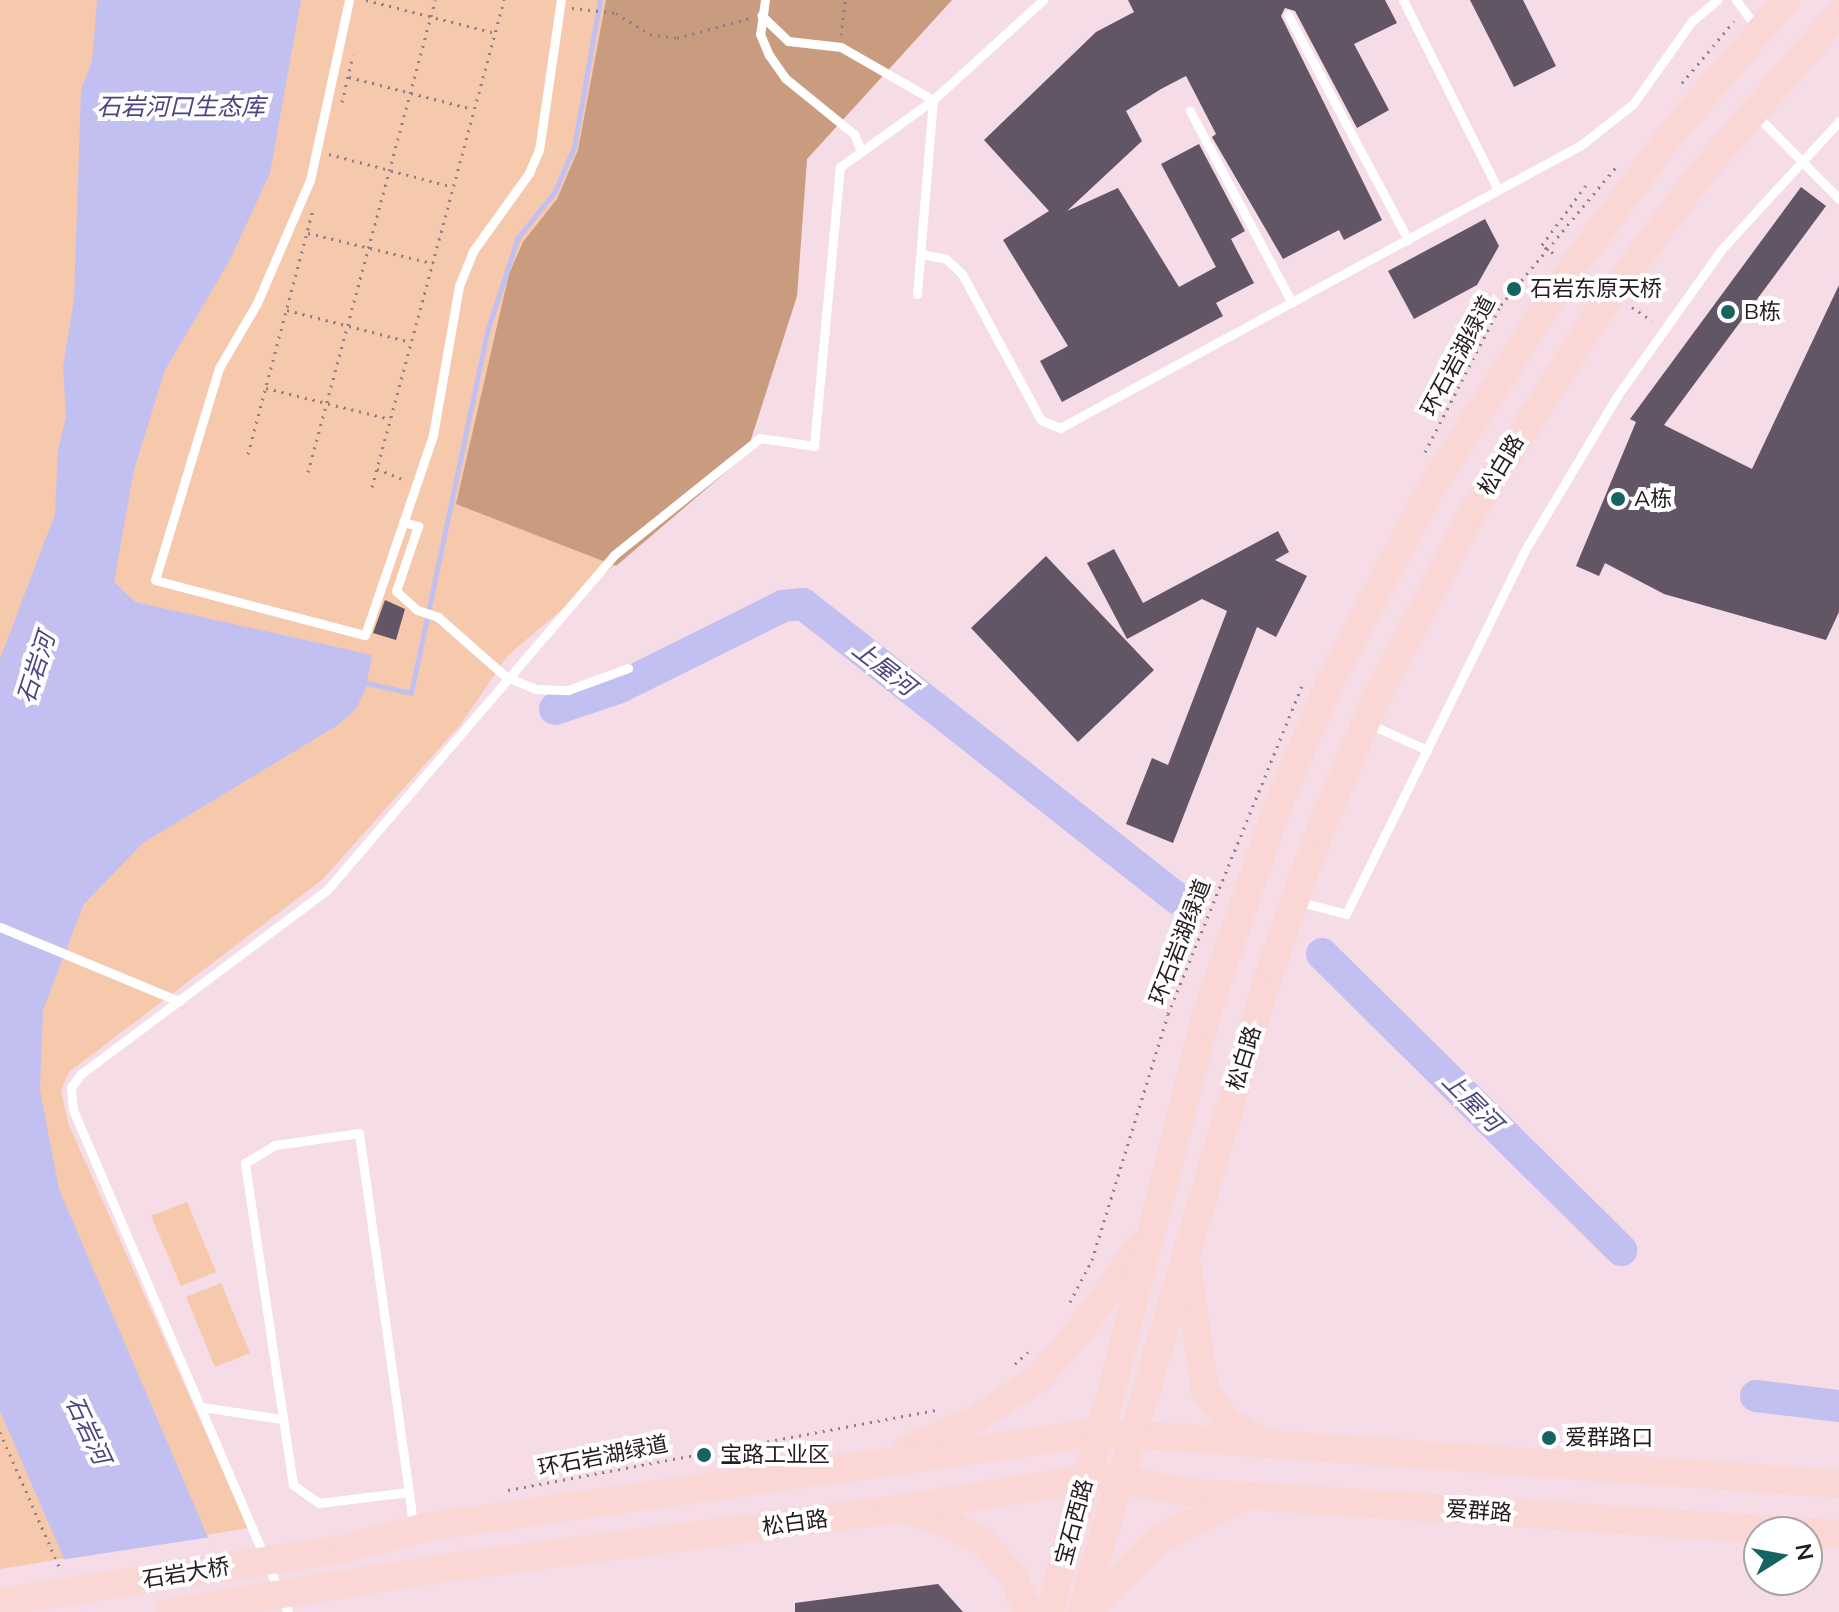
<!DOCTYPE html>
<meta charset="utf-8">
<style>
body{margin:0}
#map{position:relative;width:1839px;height:1612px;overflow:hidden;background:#f5dce6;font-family:Mulish,"Noto Sans SC",sans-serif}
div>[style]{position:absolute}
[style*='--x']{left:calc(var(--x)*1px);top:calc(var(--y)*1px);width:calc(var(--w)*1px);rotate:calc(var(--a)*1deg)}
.green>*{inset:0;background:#f6c9ac}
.forest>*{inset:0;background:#c99c7f}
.water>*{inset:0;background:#c2c0f0}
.pier>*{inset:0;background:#f5dce6}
.stream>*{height:5px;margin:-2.5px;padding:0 2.5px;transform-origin:2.5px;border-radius:2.5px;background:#c2c0f0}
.river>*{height:32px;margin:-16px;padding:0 16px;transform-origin:16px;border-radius:16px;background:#c2c0f0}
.building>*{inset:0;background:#625566}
.path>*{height:3px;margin-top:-1.5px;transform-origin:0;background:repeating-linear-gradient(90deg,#907f86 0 2px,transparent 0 8px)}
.lane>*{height:9px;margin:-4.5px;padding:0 4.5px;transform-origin:4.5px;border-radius:4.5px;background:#fff}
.primary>*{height:28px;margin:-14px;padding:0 14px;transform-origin:14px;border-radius:14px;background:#fad7d4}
.dots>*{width:22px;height:22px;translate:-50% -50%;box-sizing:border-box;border:4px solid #fff;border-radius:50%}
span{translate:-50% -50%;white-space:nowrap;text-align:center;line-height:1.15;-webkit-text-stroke:8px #fff;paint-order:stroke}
.poi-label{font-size:22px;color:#241b1f}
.left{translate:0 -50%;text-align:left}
.street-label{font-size:22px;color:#241b1f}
.water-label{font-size:24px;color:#4c4581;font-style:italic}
.north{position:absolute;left:1743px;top:1516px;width:80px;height:80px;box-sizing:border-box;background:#fff;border:2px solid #a7a4a5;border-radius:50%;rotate:79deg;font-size:22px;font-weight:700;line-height:32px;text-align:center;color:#241b1f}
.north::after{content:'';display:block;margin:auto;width:28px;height:36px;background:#156461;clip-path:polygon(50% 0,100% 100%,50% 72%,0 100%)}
</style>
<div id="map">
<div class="green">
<div style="clip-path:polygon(0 0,952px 0,807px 159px,797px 296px,746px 455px,508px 655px,461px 724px,322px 880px,69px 1072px,61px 1090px,68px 1123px,248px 1528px,0 1569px)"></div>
<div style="clip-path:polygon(187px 1202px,216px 1272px,181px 1286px,151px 1216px)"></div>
<div style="clip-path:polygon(221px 1283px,250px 1353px,215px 1367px,186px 1297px)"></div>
</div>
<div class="forest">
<div style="clip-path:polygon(606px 0,952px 0,807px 159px,797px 296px,746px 455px,616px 566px,456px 504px,509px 274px,523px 242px,557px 199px,578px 150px)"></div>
</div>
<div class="water">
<div style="clip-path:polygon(97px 0,301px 0,270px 173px,230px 260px,165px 370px,134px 470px,114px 582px,135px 602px,372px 655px,366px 688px,356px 709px,338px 725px,143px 843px,84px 904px,43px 1010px,40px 1090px,59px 1189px,240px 1612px,87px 1612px,0 1411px,0 659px,55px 514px,58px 451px,66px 416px,63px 367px,74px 299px,81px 89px,92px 62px)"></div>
</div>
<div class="pier">
<div style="clip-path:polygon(211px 1537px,244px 1612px,82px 1612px,60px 1560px)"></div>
</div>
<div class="stream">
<div style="--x:367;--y:683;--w:45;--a:12.8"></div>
<div style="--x:411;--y:693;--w:373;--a:-78.1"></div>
<div style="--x:488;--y:328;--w:96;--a:-71.8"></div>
<div style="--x:518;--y:237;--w:57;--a:-50.7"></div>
<div style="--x:554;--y:193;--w:50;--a:-66.5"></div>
<div style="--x:574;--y:147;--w:149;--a:-80"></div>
</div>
<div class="river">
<div style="--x:555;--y:709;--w:66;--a:-18.4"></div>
<div style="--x:618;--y:688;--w:184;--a:-26.4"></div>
<div style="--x:783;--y:606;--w:20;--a:-6"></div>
<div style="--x:803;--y:604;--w:477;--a:38.2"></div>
<div style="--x:1322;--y:954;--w:421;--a:44.7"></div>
<div style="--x:1756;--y:1396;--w:84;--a:6.9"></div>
</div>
<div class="building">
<div style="clip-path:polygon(1128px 0,1385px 0,1397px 23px,1354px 44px,1389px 110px,1357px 128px,1295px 11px,1285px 8px,1281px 16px,1382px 220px,1344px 240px,1339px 230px,1283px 259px,1212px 137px,1216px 134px,1186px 76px,1161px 89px,1126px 111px,1142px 141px,1067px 211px,1118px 188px,1179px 287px,1216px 267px,1161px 164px,1199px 144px,1245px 231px,1231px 239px,1254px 283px,1216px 303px,1223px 316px,1062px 402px,1040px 361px,1068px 346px,1003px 240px,1049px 211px,984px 140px,1096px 32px,1134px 12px)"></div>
<div style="clip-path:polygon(1470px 0,1523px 0,1556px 66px,1514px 87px)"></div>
<div style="clip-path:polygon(1801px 187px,1826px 206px,1664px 425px,1752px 469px,1839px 285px,1839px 612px,1826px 640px,1664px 594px,1605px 563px,1599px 576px,1576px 566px,1636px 422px,1630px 419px)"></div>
<div style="clip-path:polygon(1485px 219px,1499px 246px,1477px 285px,1414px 319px,1388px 271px)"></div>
<div style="clip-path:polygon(1278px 531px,1289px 552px,1275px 560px,1307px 576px,1276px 637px,1257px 627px,1173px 843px,1126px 824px,1152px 758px,1168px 765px,1227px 611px,1202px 599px,1127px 639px,1087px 563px,1114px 549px,1143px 603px)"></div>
<div style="clip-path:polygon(1046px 556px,1154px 670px,1078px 742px,971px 628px)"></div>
<div style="clip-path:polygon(385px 600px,405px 609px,396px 640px,373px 633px)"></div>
<div style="clip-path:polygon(938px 1584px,963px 1612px,795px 1612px,795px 1603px)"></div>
</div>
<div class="path">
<div style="--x:366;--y:0;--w:133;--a:14.3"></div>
<div style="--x:572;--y:8;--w:44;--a:6.5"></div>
<div style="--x:616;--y:13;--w:40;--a:32"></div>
<div style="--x:650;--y:34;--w:27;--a:8"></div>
<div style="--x:677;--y:38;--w:76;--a:-15.3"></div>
<div style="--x:841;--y:35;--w:35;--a:-83"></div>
<div style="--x:349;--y:77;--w:128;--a:14.5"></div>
<div style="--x:1682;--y:83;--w:81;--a:-50"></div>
<div style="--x:342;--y:102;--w:48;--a:-76.8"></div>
<div style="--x:329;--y:154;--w:128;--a:14.9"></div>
<div style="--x:308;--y:233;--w:128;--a:13.6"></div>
<div style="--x:1553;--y:253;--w:14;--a:-144"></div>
<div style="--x:1542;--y:245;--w:74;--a:-53.7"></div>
<div style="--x:1632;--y:307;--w:24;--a:35"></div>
<div style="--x:287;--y:310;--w:128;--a:14.5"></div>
<div style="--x:266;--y:388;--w:128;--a:14"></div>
<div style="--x:1425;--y:452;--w:165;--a:-62.7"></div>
<div style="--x:1501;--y:305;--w:180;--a:-50.2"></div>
<div style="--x:248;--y:454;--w:253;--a:-75.1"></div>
<div style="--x:377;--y:469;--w:28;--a:21"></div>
<div style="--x:308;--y:472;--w:489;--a:-74.9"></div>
<div style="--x:372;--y:487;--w:505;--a:-74.83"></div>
<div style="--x:1070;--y:1302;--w:47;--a:-62.4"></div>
<div style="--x:1092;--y:1260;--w:257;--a:-72.8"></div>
<div style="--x:1168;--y:1014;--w:360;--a:-67.8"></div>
<div style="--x:1015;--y:1364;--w:23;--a:-43"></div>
<div style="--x:0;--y:1432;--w:152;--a:66.3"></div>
<div style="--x:508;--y:1490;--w:435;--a:-10.6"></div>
</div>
<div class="lane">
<div style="--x:349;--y:0;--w:184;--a:102.2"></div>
<div style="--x:310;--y:180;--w:134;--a:113.3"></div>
<div style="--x:257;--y:303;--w:75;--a:120.3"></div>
<div style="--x:219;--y:368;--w:221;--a:106.8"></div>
<div style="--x:155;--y:580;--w:217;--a:14.7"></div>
<div style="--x:365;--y:635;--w:211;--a:-71.2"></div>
<div style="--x:433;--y:435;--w:151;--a:-80.1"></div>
<div style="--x:459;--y:286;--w:38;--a:-68"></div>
<div style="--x:473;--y:251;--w:96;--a:-54.3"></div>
<div style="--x:529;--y:173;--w:25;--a:-67"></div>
<div style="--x:539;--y:150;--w:152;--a:-81.7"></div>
<div style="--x:765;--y:0;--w:34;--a:98"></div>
<div style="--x:760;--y:34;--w:23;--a:67"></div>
<div style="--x:769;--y:55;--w:28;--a:55"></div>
<div style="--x:785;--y:78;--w:89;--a:39.1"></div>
<div style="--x:854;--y:134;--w:18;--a:68"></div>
<div style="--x:1403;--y:0;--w:212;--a:63.4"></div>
<div style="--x:1736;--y:0;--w:34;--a:53"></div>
<div style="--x:1288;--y:15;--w:255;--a:61.9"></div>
<div style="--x:1190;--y:111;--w:217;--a:62"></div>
<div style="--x:1755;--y:114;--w:120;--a:45.3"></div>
<div style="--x:921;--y:254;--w:25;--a:11"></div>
<div style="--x:946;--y:259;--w:22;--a:43"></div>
<div style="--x:962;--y:274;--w:166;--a:61.6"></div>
<div style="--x:1041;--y:420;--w:21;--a:23"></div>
<div style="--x:1060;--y:428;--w:593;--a:-28.51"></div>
<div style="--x:1581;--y:145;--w:66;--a:-38.3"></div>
<div style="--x:1633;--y:104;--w:102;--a:-54.6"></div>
<div style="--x:1692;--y:21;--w:33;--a:-40"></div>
<div style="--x:917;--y:294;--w:195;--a:-85.3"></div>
<div style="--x:933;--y:100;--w:149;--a:-42.3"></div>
<div style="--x:403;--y:522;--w:16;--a:15"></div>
<div style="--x:418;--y:526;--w:69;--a:108.7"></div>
<div style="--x:396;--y:591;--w:28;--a:42"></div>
<div style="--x:417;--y:610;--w:22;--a:18"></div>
<div style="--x:438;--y:617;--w:89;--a:41.4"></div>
<div style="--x:505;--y:676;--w:33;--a:23"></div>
<div style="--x:535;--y:689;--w:33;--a:2"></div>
<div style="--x:568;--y:690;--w:64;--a:-20.1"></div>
<div style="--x:1369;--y:724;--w:64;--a:24.1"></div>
<div style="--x:1298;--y:901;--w:50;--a:15.2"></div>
<div style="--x:1346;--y:914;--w:406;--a:-63.8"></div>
<div style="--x:1525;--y:550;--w:179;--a:-59.1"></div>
<div style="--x:1617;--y:396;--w:179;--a:-54.5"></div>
<div style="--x:1721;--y:250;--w:175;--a:-47.5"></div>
<div style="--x:0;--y:927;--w:194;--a:22.5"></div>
<div style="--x:202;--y:1407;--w:80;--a:8.6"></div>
<div style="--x:408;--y:1492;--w:90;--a:173"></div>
<div style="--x:319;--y:1503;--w:32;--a:-145"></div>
<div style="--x:293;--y:1485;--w:326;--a:-98.5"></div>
<div style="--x:245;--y:1163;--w:35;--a:-31"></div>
<div style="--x:275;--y:1145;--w:85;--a:-8.1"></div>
<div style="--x:359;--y:1133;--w:380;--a:82.1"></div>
<div style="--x:411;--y:1509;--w:18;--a:84"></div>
<div style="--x:288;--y:1612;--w:546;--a:-113.18"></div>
<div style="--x:73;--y:1110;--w:23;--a:-95"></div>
<div style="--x:71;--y:1087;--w:16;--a:-52"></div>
<div style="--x:81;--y:1074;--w:307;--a:-36.8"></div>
<div style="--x:327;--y:890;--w:441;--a:-49.4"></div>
<div style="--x:614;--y:555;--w:187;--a:-38.7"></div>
<div style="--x:760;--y:438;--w:55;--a:8.4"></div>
<div style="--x:814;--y:446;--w:280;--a:-84.7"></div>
<div style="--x:840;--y:167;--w:115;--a:-35.8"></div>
<div style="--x:933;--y:100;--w:106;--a:-150.1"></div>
<div style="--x:841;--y:47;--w:53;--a:-173.5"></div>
<div style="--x:788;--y:41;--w:37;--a:-136"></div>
</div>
<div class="primary">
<div style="--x:1187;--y:1264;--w:127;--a:81.9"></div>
<div style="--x:1205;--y:1390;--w:37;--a:55"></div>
<div style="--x:1226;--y:1420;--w:38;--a:32"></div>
<div style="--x:907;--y:1449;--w:69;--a:-22.9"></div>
<div style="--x:971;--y:1422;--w:82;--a:-33.1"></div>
<div style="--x:1040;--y:1377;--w:73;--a:-50"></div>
<div style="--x:1087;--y:1321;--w:93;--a:-55.1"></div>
<div style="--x:909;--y:1511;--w:35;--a:16"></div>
<div style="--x:943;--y:1521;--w:45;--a:27.7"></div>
<div style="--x:983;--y:1542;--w:43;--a:47.8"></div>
<div style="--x:1012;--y:1574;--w:41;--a:67.2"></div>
<div style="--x:0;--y:1602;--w:352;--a:-8.8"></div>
<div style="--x:348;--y:1548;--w:80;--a:-15.3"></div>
<div style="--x:425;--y:1527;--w:682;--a:-8.01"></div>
<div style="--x:1100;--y:1432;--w:741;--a:4.03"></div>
<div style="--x:170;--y:1612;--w:285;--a:-9.1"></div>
<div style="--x:451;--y:1567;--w:445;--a:-7.4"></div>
<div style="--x:892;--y:1510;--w:195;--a:-9.1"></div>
<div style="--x:1085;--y:1479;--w:36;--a:0"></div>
<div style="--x:1121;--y:1479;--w:66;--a:11.3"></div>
<div style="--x:1186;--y:1492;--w:654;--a:3.68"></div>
<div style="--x:1049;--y:1612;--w:236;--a:-74.3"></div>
<div style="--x:1113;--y:1385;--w:376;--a:-75.9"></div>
<div style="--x:1205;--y:1020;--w:216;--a:-71.4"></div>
<div style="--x:1274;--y:815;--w:144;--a:-67.2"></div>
<div style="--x:1330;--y:682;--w:216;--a:-62.5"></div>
<div style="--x:1430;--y:490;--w:245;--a:-57.7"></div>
<div style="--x:1561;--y:283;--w:187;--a:-53.5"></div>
<div style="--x:1672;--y:133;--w:175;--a:-49.4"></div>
<div style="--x:1081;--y:1612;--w:672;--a:-73.59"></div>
<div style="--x:1271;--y:967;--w:142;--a:-70.3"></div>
<div style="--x:1319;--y:833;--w:141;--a:-67.1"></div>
<div style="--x:1374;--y:703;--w:212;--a:-62.8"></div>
<div style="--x:1471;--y:514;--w:241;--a:-57.7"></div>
<div style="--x:1600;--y:310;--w:173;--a:-53.5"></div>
<div style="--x:1703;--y:171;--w:208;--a:-49.1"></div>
<div style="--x:1084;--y:1612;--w:105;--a:-44.2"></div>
<div style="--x:1159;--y:1539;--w:90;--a:-26.3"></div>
</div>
<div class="dots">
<div style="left:1514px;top:289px;background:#156461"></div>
<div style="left:1728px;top:312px;background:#156461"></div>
<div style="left:1618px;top:499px;background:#156461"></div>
<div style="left:1549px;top:1438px;background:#156461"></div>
<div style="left:704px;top:1455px;background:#156461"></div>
</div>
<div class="poi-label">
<span class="left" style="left:1530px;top:289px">石岩东原天桥</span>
<span class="left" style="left:1744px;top:312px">B栋</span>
<span class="left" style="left:1634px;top:499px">A栋</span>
<span class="left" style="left:1565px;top:1438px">爱群路口</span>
<span class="left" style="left:720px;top:1455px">宝路工业区</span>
</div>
<div class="street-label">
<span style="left:1458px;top:356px;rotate:-62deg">环石岩湖绿道</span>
<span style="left:1501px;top:465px;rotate:-59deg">松白路</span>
<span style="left:1180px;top:942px;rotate:-69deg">环石岩湖绿道</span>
<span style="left:1244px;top:1058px;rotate:-73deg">松白路</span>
<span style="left:603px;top:1456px;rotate:-11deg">环石岩湖绿道</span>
<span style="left:1479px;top:1511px;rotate:4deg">爱群路</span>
<span style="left:1074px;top:1522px;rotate:-75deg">宝石西路</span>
<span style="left:795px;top:1523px;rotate:-8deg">松白路</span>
<span style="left:186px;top:1573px;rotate:-9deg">石岩大桥</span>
</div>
<div class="water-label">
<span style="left:181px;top:107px">石岩河口生态库</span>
<span style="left:36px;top:668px;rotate:-72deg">石岩河</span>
<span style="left:884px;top:668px;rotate:38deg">上屋河</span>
<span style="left:1472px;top:1102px;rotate:45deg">上屋河</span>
<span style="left:88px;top:1430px;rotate:65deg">石岩河</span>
</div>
<div class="north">N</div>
</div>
